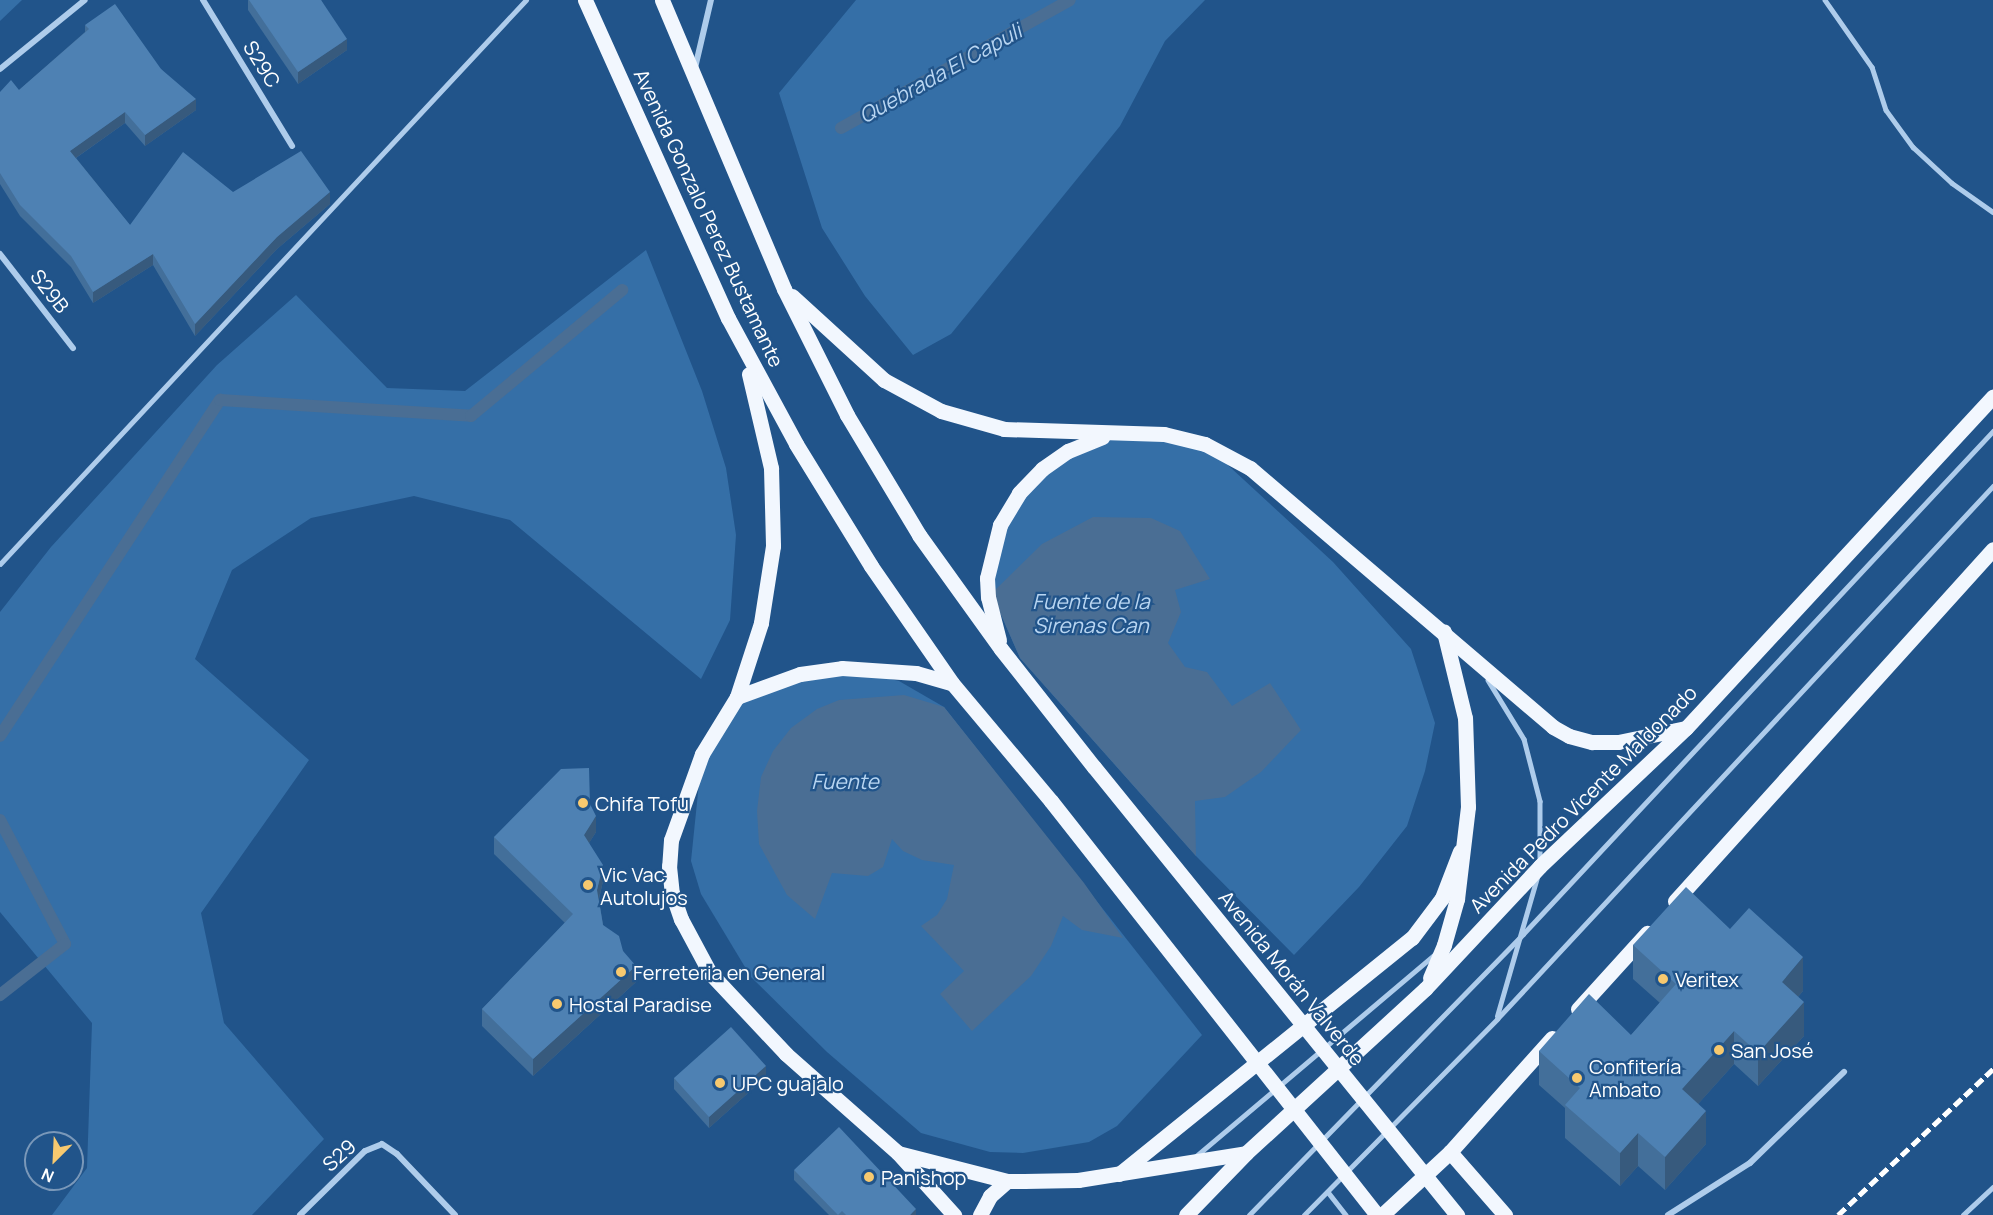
<!DOCTYPE html>
<meta charset="utf-8">
<style>
body{margin:0}
#map{position:relative;width:1993px;height:1215px;overflow:hidden;background:#21548a;font-family:Manrope,sans-serif}
div>[style]{position:absolute}
[style*='--x']{left:calc(var(--x)*1px);top:calc(var(--y)*1px);width:calc(var(--w)*1px);rotate:calc(var(--a)*1deg)}
.green>*{inset:0;background:#356fa7}
.water>*{inset:0;background:#4a6e94}
.stream>*{height:12px;margin:-6px;padding:0 6px;transform-origin:6px;border-radius:6px;background:#4a6e94}
.service>*{height:4.5px;margin:-2.25px;padding:0 2.25px;transform-origin:2.25px;border-radius:2.25px;background:#aecceb}
.minor>*{height:6px;margin:-3px;padding:0 3px;transform-origin:3px;border-radius:3px;background:#aecceb}
.primary>*{height:15px;margin:-7.5px;padding:0 7.5px;transform-origin:7.5px;border-radius:7.5px;background:#f2f7fe}
.rail>*{height:4.5px;margin-top:-2.25px;transform-origin:0;background:repeating-linear-gradient(90deg,#fff 0 10px,transparent 0 14.5px)}
.wall>*{inset:0;background:#436f9a}
.shaded-wall>*{inset:0;background:#375a7d}
.building>*{inset:0;background:#4e81b3}
.dots>*{width:16px;height:16px;translate:-50% -50%;box-sizing:border-box;border:3px solid #21548a;border-radius:50%}
span{translate:-50% -50%;white-space:nowrap;text-align:center;line-height:1.15;-webkit-text-stroke:4.5px #21548a;paint-order:stroke}
.street-label{font-size:20px;color:#fff}
.poi-label{font-size:20px;color:#fff}
.left{translate:0 -50%;text-align:left}
.water-label{font-size:21px;color:#b9d6f2;font-style:italic}
.north{position:absolute;left:24px;top:1131px;width:60px;height:60px;box-sizing:border-box;background:#21548a;border:2px solid #7a98b9;border-radius:50%;rotate:204deg;font-size:16px;font-weight:700;line-height:24px;text-align:center;color:#fff}
.north::after{content:'';display:block;margin:auto;width:21px;height:27px;background:#f7c96f;clip-path:polygon(50% 0,100% 100%,50% 72%,0 100%)}
</style>
<div id="map">
<div class="green">
<div style="clip-path:polygon(0 0,22px 0,0 21px)"></div>
<div style="clip-path:polygon(856px 0,1205px 0,1165px 41px,1120px 126px,951px 334px,913px 355px,865px 296px,822px 228px,779px 93px)"></div>
<div style="clip-path:polygon(646px 250px,702px 391px,726px 468px,736px 535px,730px 620px,701px 679px,510px 520px,414px 496px,311px 518px,232px 570px,195px 659px,309px 760px,201px 913px,224px 1023px,324px 1139px,252px 1215px,52px 1215px,87px 1168px,92px 1023px,0 912px,0 612px,51px 547px,217px 365px,296px 295px,387px 388px,465px 391px)"></div>
<div style="clip-path:polygon(1114px 434px,1205px 444px,1333px 562px,1411px 649px,1435px 723px,1425px 771px,1407px 826px,1359px 887px,1294px 955px,1196px 856px,1020px 658px,999px 610px,988px 597px,994px 542px,1031px 479px)"></div>
<div style="clip-path:polygon(842px 668px,899px 681px,944px 707px,1202px 1035px,1117px 1126px,1089px 1142px,1023px 1153px,990px 1152px,921px 1133px,827px 1052px,751px 977px,701px 894px,691px 861px,702px 754px,737px 697px)"></div>
</div>
<div class="water">
<div style="clip-path:polygon(1093px 517px,1151px 518px,1180px 531px,1210px 579px,1175px 590px,1181px 612px,1168px 643px,1185px 667px,1207px 672px,1232px 706px,1270px 683px,1301px 730px,1261px 772px,1225px 797px,1195px 801px,1196px 856px,1020px 658px,999px 610px,988px 597px,1042px 544px)"></div>
<div style="clip-path:polygon(904px 695px,944px 707px,1084px 883px,1123px 938px,1082px 930px,1063px 916px,1051px 946px,1031px 976px,972px 1031px,940px 994px,964px 971px,921px 926px,937px 915px,947px 899px,954px 865px,922px 860px,903px 851px,892px 839px,883px 867px,868px 876px,832px 873px,815px 919px,787px 895px,759px 844px,757px 811px,761px 777px,773px 751px,791px 728px,817px 709px,839px 700px)"></div>
</div>
<div class="stream">
<div style="--x:841;--y:128;--w:262;--a:-29.2"></div>
<div style="--x:0;--y:736;--w:402;--a:-56.8"></div>
<div style="--x:220;--y:400;--w:252;--a:3.6"></div>
<div style="--x:471;--y:416;--w:197;--a:-39.8"></div>
<div style="--x:0;--y:820;--w:140;--a:62.3"></div>
<div style="--x:65;--y:944;--w:83;--a:141.9"></div>
</div>
<div class="service">
<div style="--x:1825;--y:0;--w:82;--a:55"></div>
<div style="--x:1872;--y:67;--w:45;--a:72"></div>
<div style="--x:1886;--y:110;--w:46;--a:53.9"></div>
<div style="--x:1913;--y:147;--w:53;--a:42.7"></div>
<div style="--x:1952;--y:183;--w:50;--a:35.3"></div>
<div style="--x:0;--y:564;--w:771;--a:-47"></div>
<div style="--x:1488;--y:680;--w:69;--a:58.6"></div>
<div style="--x:1524;--y:739;--w:64;--a:75.5"></div>
<div style="--x:1540;--y:801;--w:59;--a:90"></div>
<div style="--x:1497;--y:1016;--w:145;--a:-73.9"></div>
<div style="--x:1195;--y:1157;--w:316;--a:-40.2"></div>
<div style="--x:1328;--y:1192;--w:29;--a:52"></div>
<div style="--x:1249;--y:1215;--w:392;--a:-45.7"></div>
<div style="--x:1523;--y:934;--w:688;--a:-46.94"></div>
<div style="--x:1304;--y:1215;--w:275;--a:-45.4"></div>
<div style="--x:1497;--y:1019;--w:728;--a:-47.06"></div>
<div style="--x:1963;--y:1215;--w:41;--a:-43"></div>
</div>
<div class="minor">
<div style="--x:203;--y:0;--w:171;--a:58.6"></div>
<div style="--x:695;--y:68;--w:70;--a:-76.8"></div>
<div style="--x:0;--y:69;--w:109;--a:-39.1"></div>
<div style="--x:0;--y:254;--w:119;--a:52.2"></div>
<div style="--x:300;--y:1215;--w:91;--a:-44.6"></div>
<div style="--x:365;--y:1151;--w:18;--a:-22"></div>
<div style="--x:382;--y:1144;--w:18;--a:34"></div>
<div style="--x:397;--y:1154;--w:84;--a:46.4"></div>
<div style="--x:1668;--y:1215;--w:97;--a:-32.4"></div>
<div style="--x:1750;--y:1163;--w:131;--a:-44.1"></div>
</div>
<div class="primary">
<div style="--x:585;--y:0;--w:349;--a:65.8"></div>
<div style="--x:728;--y:318;--w:143;--a:61.6"></div>
<div style="--x:796;--y:444;--w:143;--a:58.4"></div>
<div style="--x:871;--y:566;--w:142;--a:55.3"></div>
<div style="--x:952;--y:683;--w:154;--a:50"></div>
<div style="--x:1051;--y:801;--w:527;--a:51.78"></div>
<div style="--x:662;--y:0;--w:314;--a:67.1"></div>
<div style="--x:784;--y:289;--w:141;--a:63.4"></div>
<div style="--x:847;--y:415;--w:140;--a:59"></div>
<div style="--x:919;--y:535;--w:140;--a:54.3"></div>
<div style="--x:1001;--y:649;--w:150;--a:51.8"></div>
<div style="--x:1094;--y:767;--w:577;--a:50.98"></div>
<div style="--x:792;--y:296;--w:125;--a:42.4"></div>
<div style="--x:884;--y:380;--w:65;--a:28.5"></div>
<div style="--x:941;--y:411;--w:66;--a:15.9"></div>
<div style="--x:1004;--y:429;--w:160;--a:1.8"></div>
<div style="--x:1164;--y:434;--w:42;--a:13.7"></div>
<div style="--x:1205;--y:444;--w:51;--a:28.1"></div>
<div style="--x:1250;--y:468;--w:399;--a:40.5"></div>
<div style="--x:1553;--y:727;--w:18;--a:29"></div>
<div style="--x:1569;--y:736;--w:24;--a:15"></div>
<div style="--x:1592;--y:742;--w:26;--a:0"></div>
<div style="--x:1618;--y:742;--w:69;--a:-11.6"></div>
<div style="--x:749;--y:374;--w:97;--a:76.8"></div>
<div style="--x:771;--y:468;--w:78;--a:88.5"></div>
<div style="--x:773;--y:546;--w:78;--a:98.9"></div>
<div style="--x:761;--y:623;--w:78;--a:108"></div>
<div style="--x:737;--y:697;--w:67;--a:121.6"></div>
<div style="--x:702;--y:754;--w:91;--a:109.8"></div>
<div style="--x:671;--y:840;--w:26;--a:94"></div>
<div style="--x:669;--y:866;--w:27;--a:84"></div>
<div style="--x:672;--y:893;--w:28;--a:71"></div>
<div style="--x:681;--y:919;--w:61;--a:61.8"></div>
<div style="--x:710;--y:973;--w:111;--a:46.8"></div>
<div style="--x:786;--y:1054;--w:149;--a:41.5"></div>
<div style="--x:898;--y:1153;--w:84;--a:47.9"></div>
<div style="--x:999;--y:640;--w:44;--a:-104.3"></div>
<div style="--x:988;--y:597;--w:19;--a:-93"></div>
<div style="--x:987;--y:578;--w:55;--a:-76.2"></div>
<div style="--x:1000;--y:525;--w:37;--a:-59"></div>
<div style="--x:1019;--y:493;--w:33;--a:-46"></div>
<div style="--x:1042;--y:469;--w:32;--a:-35"></div>
<div style="--x:1068;--y:451;--w:37;--a:-22"></div>
<div style="--x:737;--y:697;--w:67;--a:-20.1"></div>
<div style="--x:800;--y:674;--w:42;--a:-8.1"></div>
<div style="--x:842;--y:668;--w:74;--a:3.9"></div>
<div style="--x:916;--y:673;--w:37;--a:16"></div>
<div style="--x:1675;--y:901;--w:474;--a:-47.9"></div>
<div style="--x:1430;--y:978;--w:36;--a:-67"></div>
<div style="--x:1444;--y:945;--w:48;--a:-74.2"></div>
<div style="--x:1457;--y:899;--w:93;--a:-83.2"></div>
<div style="--x:1468;--y:807;--w:89;--a:-91.9"></div>
<div style="--x:1465;--y:718;--w:89;--a:-103.7"></div>
<div style="--x:1578;--y:1009;--w:103;--a:-47.8"></div>
<div style="--x:1450;--y:1152;--w:84;--a:48.9"></div>
<div style="--x:898;--y:1153;--w:113;--a:14.4"></div>
<div style="--x:1007;--y:1181;--w:17;--a:0"></div>
<div style="--x:1024;--y:1181;--w:54;--a:-1.1"></div>
<div style="--x:1078;--y:1180;--w:170;--a:-9.1"></div>
<div style="--x:1119;--y:1174;--w:376;--a:-38.9"></div>
<div style="--x:1412;--y:938;--w:50;--a:-53.1"></div>
<div style="--x:1442;--y:898;--w:50;--a:-69"></div>
<div style="--x:980;--y:1215;--w:21;--a:-62"></div>
<div style="--x:990;--y:1196;--w:23;--a:-41"></div>
<div style="--x:1186;--y:1215;--w:86;--a:-45.9"></div>
<div style="--x:1246;--y:1153;--w:243;--a:-42.5"></div>
<div style="--x:1425;--y:989;--w:168;--a:-46.9"></div>
<div style="--x:1540;--y:866;--w:201;--a:-43.4"></div>
<div style="--x:1686;--y:728;--w:452;--a:-47.2"></div>
<div style="--x:1382;--y:1215;--w:93;--a:-42.8"></div>
<div style="--x:1450;--y:1152;--w:153;--a:-48.2"></div>
</div>
<div class="rail">
<div style="--x:1838;--y:1215;--w:213;--a:-43.3"></div>
</div>
<div class="wall">
<div style="clip-path:polygon(248px 0,321px 0,347px 50px,298px 84px,248px 10px)"></div>
<div style="clip-path:polygon(85px 25px,161px 69px,196px 110px,145px 146px,125px 123px,76px 158px,130px 225px,233px 192px,330px 204px,277px 249px,195px 336px,153px 265px,93px 303px,71px 267px,20px 216px,0 184px,0 92px,19px 90px,85px 32px)"></div>
<div style="clip-path:polygon(590px 804px,596px 832px,589px 843px,603px 881px,599px 899px,603px 925px,623px 951px,636px 982px,533px 1076px,482px 1026px,482px 1009px,565px 923px,494px 854px,494px 837px)"></div>
<div style="clip-path:polygon(1730px 929px,1803px 991px,1798px 997px,1804px 1036px,1758px 1086px,1734px 1064px,1698px 1104px,1706px 1144px,1665px 1190px,1638px 1166px,1620px 1186px,1565px 1138px,1565px 1108px,1539px 1085px,1539px 1051px,1631px 1035px,1660px 1003px,1633px 979px,1633px 945px)"></div>
<div style="clip-path:polygon(766px 1077px,709px 1128px,674px 1089px,674px 1078px)"></div>
<div style="clip-path:polygon(794px 1170px,916px 1215px,829px 1215px,794px 1180px)"></div>
</div>
<div class="shaded-wall">
<div style="clip-path:polygon(347px 39px,347px 50px,298px 84px,298px 72px)"></div>
<div style="clip-path:polygon(196px 99px,196px 110px,145px 146px,145px 135px)"></div>
<div style="clip-path:polygon(125px 112px,125px 123px,70px 162px,70px 151px)"></div>
<div style="clip-path:polygon(330px 192px,330px 204px,277px 249px,195px 336px,195px 324px,277px 237px)"></div>
<div style="clip-path:polygon(153px 254px,153px 265px,93px 303px,93px 292px)"></div>
<div style="clip-path:polygon(596px 816px,596px 832px,584px 851px,584px 835px)"></div>
<div style="clip-path:polygon(603px 865px,603px 881px,597px 906px,597px 890px)"></div>
<div style="clip-path:polygon(1803px 957px,1803px 991px,1782px 1015px,1782px 982px)"></div>
<div style="clip-path:polygon(636px 966px,636px 982px,533px 1076px,533px 1059px)"></div>
<div style="clip-path:polygon(1804px 1002px,1804px 1036px,1758px 1086px,1758px 1053px)"></div>
<div style="clip-path:polygon(1734px 1031px,1734px 1064px,1682px 1122px,1682px 1089px)"></div>
<div style="clip-path:polygon(766px 1066px,766px 1077px,709px 1128px,709px 1117px)"></div>
<div style="clip-path:polygon(1706px 1111px,1706px 1144px,1665px 1190px,1665px 1157px)"></div>
<div style="clip-path:polygon(1638px 1133px,1638px 1166px,1620px 1186px,1620px 1153px)"></div>
<div style="clip-path:polygon(916px 1209px,916px 1215px,910px 1215px)"></div>
</div>
<div class="building">
<div style="clip-path:polygon(249px 0,321px 0,347px 39px,298px 72px)"></div>
<div style="clip-path:polygon(115px 4px,161px 69px,196px 99px,145px 135px,125px 112px,70px 151px,130px 225px,183px 152px,233px 192px,301px 151px,330px 192px,277px 237px,195px 324px,153px 254px,93px 292px,71px 256px,20px 205px,0 173px,0 92px,11px 80px,19px 90px,89px 29px,85px 25px)"></div>
<div style="clip-path:polygon(589px 768px,590px 804px,596px 816px,584px 835px,603px 865px,597px 890px,603px 925px,619px 936px,623px 951px,636px 966px,533px 1059px,482px 1009px,573px 914px,494px 837px,561px 769px)"></div>
<div style="clip-path:polygon(1686px 887px,1730px 929px,1749px 908px,1803px 957px,1782px 982px,1804px 1002px,1758px 1053px,1734px 1031px,1682px 1089px,1706px 1111px,1665px 1157px,1638px 1133px,1620px 1153px,1565px 1105px,1580px 1088px,1539px 1051px,1589px 994px,1631px 1035px,1676px 984px,1633px 945px)"></div>
<div style="clip-path:polygon(731px 1027px,766px 1066px,709px 1117px,674px 1078px)"></div>
<div style="clip-path:polygon(839px 1127px,916px 1209px,910px 1215px,846px 1215px,842px 1211px,838px 1215px,794px 1170px)"></div>
</div>
<div class="dots">
<div style="left:583px;top:803px;background:#f7c96f"></div>
<div style="left:588px;top:885px;background:#f7c96f"></div>
<div style="left:621px;top:972px;background:#f7c96f"></div>
<div style="left:1663px;top:979px;background:#f7c96f"></div>
<div style="left:557px;top:1004px;background:#f7c96f"></div>
<div style="left:1719px;top:1050px;background:#f7c96f"></div>
<div style="left:1577px;top:1078px;background:#f7c96f"></div>
<div style="left:720px;top:1083px;background:#f7c96f"></div>
<div style="left:869px;top:1177px;background:#f7c96f"></div>
</div>
<div class="street-label">
<span style="left:262px;top:64px;rotate:58deg">S29C</span>
<span style="left:709px;top:218px;rotate:65deg">Avenida Gonzalo Perez Bustamante</span>
<span style="left:50px;top:291px;rotate:52deg">S29B</span>
<span style="left:1583px;top:799px;rotate:-45deg">Avenida Pedro Vicente Maldonado</span>
<span style="left:1292px;top:978px;rotate:51deg">Avenida Morán Valverde</span>
<span style="left:339px;top:1155px;rotate:-42deg">S29</span>
</div>
<div class="poi-label">
<span class="left" style="left:595px;top:803px">Chifa Tofu</span>
<span class="left" style="left:600px;top:886px">Vic Vac<br>Autolujos</span>
<span class="left" style="left:633px;top:972px">Ferreteria en General</span>
<span class="left" style="left:1675px;top:979px">Veritex</span>
<span class="left" style="left:569px;top:1004px">Hostal Paradise</span>
<span class="left" style="left:1731px;top:1050px">San José</span>
<span class="left" style="left:1589px;top:1078px">Confitería<br>Ambato</span>
<span class="left" style="left:732px;top:1083px">UPC guajalo</span>
<span class="left" style="left:881px;top:1177px">Panishop</span>
</div>
<div class="water-label">
<span style="left:940px;top:73px;rotate:-29deg">Quebrada El Capuli</span>
<span style="left:1091px;top:613px">Fuente de la<br>Sirenas Can</span>
<span style="left:845px;top:781px">Fuente</span>
</div>
<div class="north">N</div>
</div>
